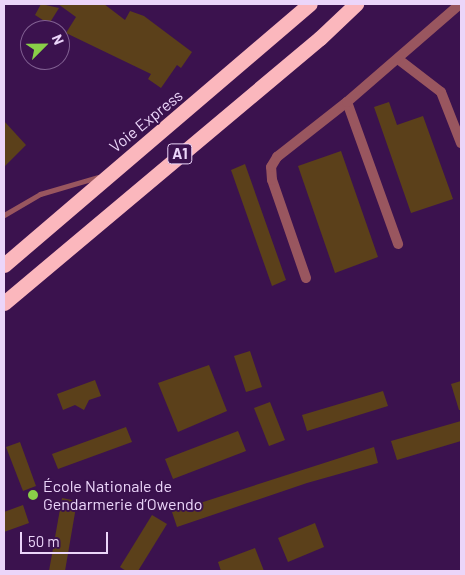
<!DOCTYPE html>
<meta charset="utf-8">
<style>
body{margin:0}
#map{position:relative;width:465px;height:575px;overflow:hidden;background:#3b124e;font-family:Barlow,sans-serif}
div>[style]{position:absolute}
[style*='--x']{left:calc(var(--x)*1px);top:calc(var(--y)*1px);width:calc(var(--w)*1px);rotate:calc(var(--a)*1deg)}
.building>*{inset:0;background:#5b401a}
.lane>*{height:5px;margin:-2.5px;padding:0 2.5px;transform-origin:2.5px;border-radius:2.5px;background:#99565f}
.street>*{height:10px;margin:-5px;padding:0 5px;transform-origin:5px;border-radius:5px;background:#99565f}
.highway>*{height:15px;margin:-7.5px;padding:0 7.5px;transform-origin:7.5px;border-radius:7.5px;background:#fbb7bd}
.dots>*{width:14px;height:14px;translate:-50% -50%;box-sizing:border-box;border:2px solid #3b124e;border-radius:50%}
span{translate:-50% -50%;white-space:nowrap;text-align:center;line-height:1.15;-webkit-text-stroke:4px #3b124e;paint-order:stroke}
.shield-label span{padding:1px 4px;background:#3b124e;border:1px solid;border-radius:4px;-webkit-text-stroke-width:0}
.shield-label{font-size:15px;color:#ebd5f9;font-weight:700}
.street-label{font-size:16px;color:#ebd5f9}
.poi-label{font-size:16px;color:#ebd5f9}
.left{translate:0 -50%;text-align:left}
.frame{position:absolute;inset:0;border:5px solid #ebd5f9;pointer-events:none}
.north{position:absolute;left:20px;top:20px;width:50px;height:50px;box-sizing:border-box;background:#3b124e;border:1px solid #816092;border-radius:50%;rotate:67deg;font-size:14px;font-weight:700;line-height:20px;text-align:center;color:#ebd5f9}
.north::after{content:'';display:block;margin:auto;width:18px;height:22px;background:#89cf48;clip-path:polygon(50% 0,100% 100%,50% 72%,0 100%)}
.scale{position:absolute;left:20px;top:532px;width:88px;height:22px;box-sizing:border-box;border:2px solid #ebd5f9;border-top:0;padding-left:6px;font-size:15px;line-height:18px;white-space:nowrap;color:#ebd5f9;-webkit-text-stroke:4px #3b124e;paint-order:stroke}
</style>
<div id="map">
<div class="building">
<div style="clip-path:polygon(41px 4px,59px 8px,49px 24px,35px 15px)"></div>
<div style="clip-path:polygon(58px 4px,104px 4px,125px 20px,130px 11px,144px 16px,192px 52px,181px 68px,177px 65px,161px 88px,148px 79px,151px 74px,66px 33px,76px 17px)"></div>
<div style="clip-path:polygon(389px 102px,397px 125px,423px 116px,453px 199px,411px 213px,374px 107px)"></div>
<div style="clip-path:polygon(4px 121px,26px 145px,4px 167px)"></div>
<div style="clip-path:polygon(341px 151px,378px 257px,335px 273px,298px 166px)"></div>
<div style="clip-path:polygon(245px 164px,286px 280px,272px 286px,231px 170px)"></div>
<div style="clip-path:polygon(250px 351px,262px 387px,246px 392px,234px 356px)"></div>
<div style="clip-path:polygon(209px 365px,227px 411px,178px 432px,158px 383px)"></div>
<div style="clip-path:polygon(95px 380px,101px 396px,89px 400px,84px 410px,75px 405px,63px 410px,57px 394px)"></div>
<div style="clip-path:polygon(461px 381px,461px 410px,459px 410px,451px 384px)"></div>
<div style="clip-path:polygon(383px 391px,388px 406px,307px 431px,302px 415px)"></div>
<div style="clip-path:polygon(270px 402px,285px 440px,269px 446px,254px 408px)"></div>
<div style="clip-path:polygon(461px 421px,461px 441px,397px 460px,391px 441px)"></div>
<div style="clip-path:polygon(126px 427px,132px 442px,58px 469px,52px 454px)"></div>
<div style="clip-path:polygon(238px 431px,246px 451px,173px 479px,165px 459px)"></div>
<div style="clip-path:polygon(20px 442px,36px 486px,23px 491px,6px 447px)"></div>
<div style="clip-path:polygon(374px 447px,378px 463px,307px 483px,177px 527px,172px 512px)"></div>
<div style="clip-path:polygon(62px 498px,77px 501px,65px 571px,49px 571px)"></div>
<div style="clip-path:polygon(23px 505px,29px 523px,4px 532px,4px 512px)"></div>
<div style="clip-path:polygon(152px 515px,167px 524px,138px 571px,126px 571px,120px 567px)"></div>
<div style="clip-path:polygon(315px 523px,324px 547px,288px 562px,278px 538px)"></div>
<div style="clip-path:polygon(255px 548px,264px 571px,221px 571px,218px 562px)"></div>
</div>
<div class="lane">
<div style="--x:4;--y:215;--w:42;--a:-30.3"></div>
<div style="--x:40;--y:194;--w:60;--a:-16.3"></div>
</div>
<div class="street">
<div style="--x:398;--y:59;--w:54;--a:37.5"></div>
<div style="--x:441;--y:92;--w:55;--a:68.6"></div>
<div style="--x:347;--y:102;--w:151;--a:70.2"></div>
<div style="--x:306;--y:278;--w:104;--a:-109.1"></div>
<div style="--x:272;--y:180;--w:13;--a:-94"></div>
<div style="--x:271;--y:167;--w:12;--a:-59"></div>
<div style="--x:277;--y:157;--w:89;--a:-38.2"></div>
<div style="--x:347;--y:102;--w:150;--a:-40.9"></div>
</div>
<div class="highway">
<div style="--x:4;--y:265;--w:402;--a:-40.5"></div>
<div style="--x:4;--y:303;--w:412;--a:-40"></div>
<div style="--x:320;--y:38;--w:50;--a:-43.4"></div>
</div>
<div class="dots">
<div style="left:33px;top:495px;background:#89cf48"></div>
</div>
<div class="shield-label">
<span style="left:180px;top:154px">A1</span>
</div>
<div class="street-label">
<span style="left:146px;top:121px;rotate:-39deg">Voie Express</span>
</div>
<div class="poi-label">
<span class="left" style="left:43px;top:495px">École Nationale de<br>Gendarmerie d’Owendo</span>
</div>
<div class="frame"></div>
<div class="north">N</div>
<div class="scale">50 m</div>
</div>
